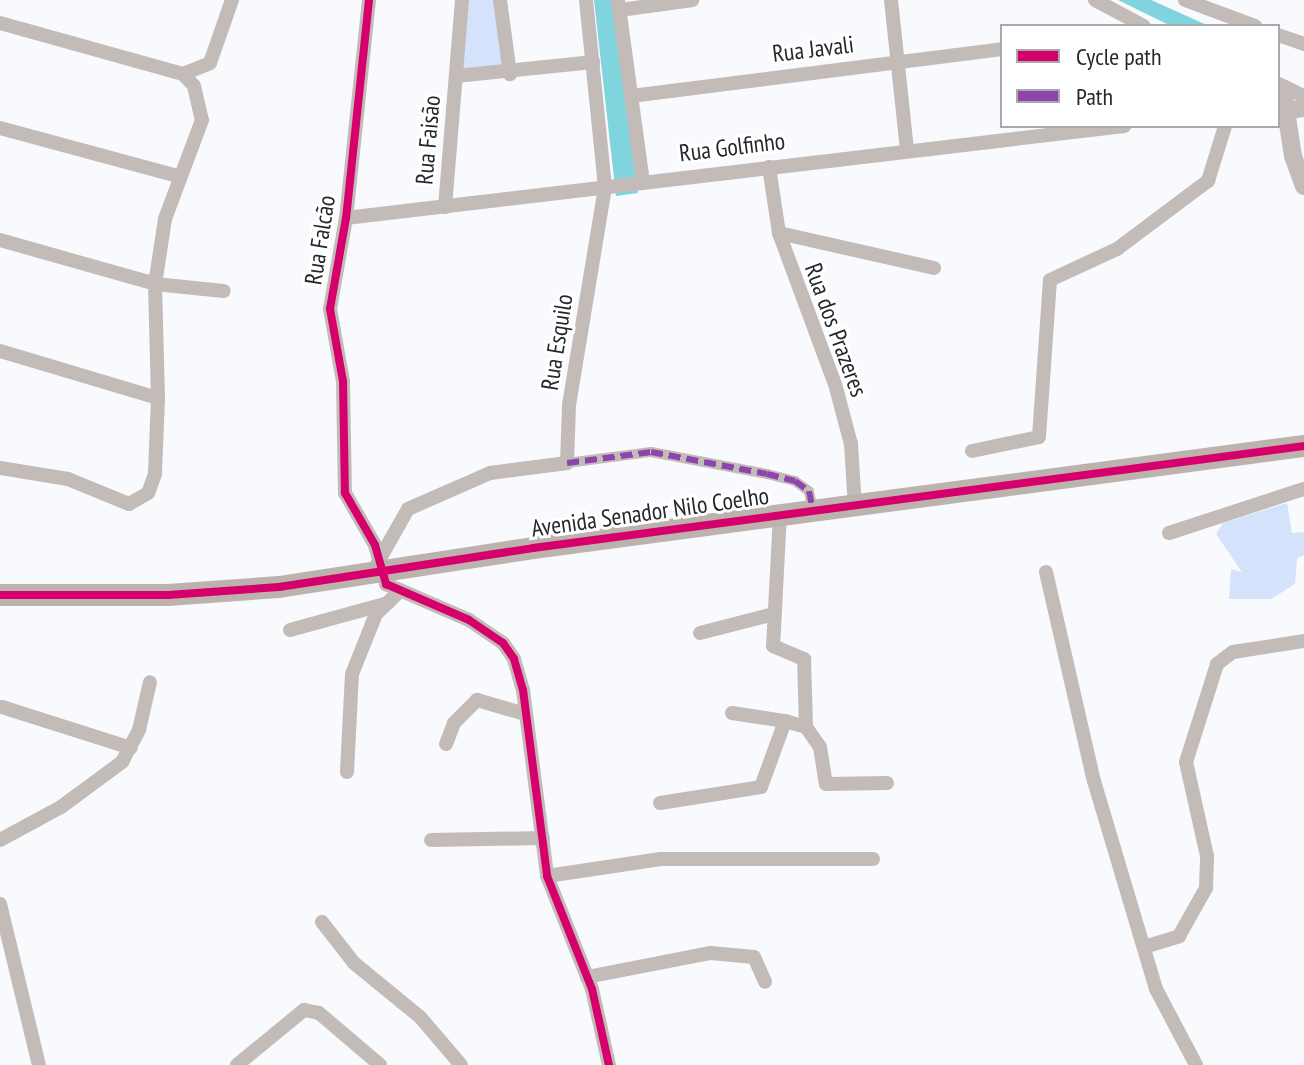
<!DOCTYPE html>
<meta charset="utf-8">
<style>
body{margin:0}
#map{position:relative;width:1304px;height:1065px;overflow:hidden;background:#f8fafd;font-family:"PT Sans Narrow",sans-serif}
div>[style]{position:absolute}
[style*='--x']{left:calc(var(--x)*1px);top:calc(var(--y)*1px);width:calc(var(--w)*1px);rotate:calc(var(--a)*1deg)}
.green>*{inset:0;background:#d4e2fc}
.water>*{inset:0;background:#80d4de}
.pedestrian>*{height:10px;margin:-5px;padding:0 5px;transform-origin:5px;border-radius:5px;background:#c3bbb7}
.minor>*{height:14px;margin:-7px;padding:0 7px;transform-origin:7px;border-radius:7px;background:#c3bbb7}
.tertiary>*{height:18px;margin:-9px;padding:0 9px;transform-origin:9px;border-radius:9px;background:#c3bbb7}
.primary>*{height:22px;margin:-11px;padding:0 11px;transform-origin:11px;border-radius:11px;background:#bcb3af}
.quiet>*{height:6px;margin-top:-3px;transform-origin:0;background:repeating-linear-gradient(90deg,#8e44ad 0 12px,transparent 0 18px)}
.cycleway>*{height:8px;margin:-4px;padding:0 4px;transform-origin:4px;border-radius:4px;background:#d6006c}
span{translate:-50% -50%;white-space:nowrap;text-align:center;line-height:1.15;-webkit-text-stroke:6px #fff;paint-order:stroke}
.street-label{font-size:24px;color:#25272b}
.legend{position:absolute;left:1000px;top:24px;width:280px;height:104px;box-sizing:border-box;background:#fff;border:2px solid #a8a9aa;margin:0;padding:10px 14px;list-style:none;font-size:24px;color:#25272b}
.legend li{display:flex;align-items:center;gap:16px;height:40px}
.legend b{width:40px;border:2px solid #a8a9aa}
</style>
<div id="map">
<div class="green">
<div style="clip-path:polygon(469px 0,497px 0,503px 66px,461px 72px)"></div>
<div style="clip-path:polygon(1287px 503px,1292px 533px,1304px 532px,1304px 555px,1297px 558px,1295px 584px,1271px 599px,1229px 599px,1231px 569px,1242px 572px,1216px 534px,1223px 523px)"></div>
</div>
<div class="water">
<div style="clip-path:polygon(594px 0,613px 0,638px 193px,616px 196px)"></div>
<div style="clip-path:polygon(1118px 0,1151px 0,1209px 26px,1171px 26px)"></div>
</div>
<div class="pedestrian">
<div style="--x:567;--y:463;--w:85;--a:-7.5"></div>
<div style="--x:651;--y:452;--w:118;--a:10.7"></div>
<div style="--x:767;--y:474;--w:29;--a:14"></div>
<div style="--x:795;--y:481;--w:17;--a:36"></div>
<div style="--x:809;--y:491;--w:20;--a:79"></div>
</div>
<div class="minor">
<div style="--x:369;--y:0;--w:219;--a:96"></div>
<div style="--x:346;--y:218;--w:92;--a:100"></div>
<div style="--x:330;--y:309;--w:73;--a:79.8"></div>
<div style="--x:343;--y:381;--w:112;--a:89"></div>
<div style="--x:345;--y:493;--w:60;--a:60"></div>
<div style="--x:375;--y:545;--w:41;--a:74.2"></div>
<div style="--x:386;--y:584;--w:90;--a:23.4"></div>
<div style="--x:469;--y:620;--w:41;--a:34.1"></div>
<div style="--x:503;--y:643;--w:19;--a:55"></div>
<div style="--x:514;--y:659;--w:32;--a:74"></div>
<div style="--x:523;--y:690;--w:188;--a:82.6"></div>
<div style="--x:547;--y:876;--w:122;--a:68.3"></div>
<div style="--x:592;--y:989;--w:78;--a:77.4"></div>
<div style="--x:500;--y:0;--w:75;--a:82.3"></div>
<div style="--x:618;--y:0;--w:184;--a:82.2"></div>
<div style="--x:891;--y:0;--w:151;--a:83.9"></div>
<div style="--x:1095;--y:0;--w:55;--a:28"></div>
<div style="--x:1185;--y:0;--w:75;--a:20.4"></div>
<div style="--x:620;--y:10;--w:73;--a:-7.9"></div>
<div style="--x:0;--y:23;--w:190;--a:15.6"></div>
<div style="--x:183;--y:74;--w:16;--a:47"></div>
<div style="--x:194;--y:86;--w:35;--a:77"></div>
<div style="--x:202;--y:120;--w:106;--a:110.5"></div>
<div style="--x:165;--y:219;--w:66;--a:98.7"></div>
<div style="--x:155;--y:284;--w:114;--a:88.5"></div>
<div style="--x:158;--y:398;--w:76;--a:92.3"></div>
<div style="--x:155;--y:474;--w:20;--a:110"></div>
<div style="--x:148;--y:493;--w:22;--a:150"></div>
<div style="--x:129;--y:504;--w:66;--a:-157.7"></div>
<div style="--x:68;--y:479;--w:69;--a:-170.8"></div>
<div style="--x:1278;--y:35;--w:28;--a:19"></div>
<div style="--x:183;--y:74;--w:29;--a:-22"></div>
<div style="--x:210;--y:63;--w:67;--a:-70.8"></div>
<div style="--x:456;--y:76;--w:138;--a:-5.8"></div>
<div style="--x:1279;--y:84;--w:28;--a:26"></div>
<div style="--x:631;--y:96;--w:374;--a:-7.2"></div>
<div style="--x:1278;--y:112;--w:12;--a:-35"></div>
<div style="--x:1288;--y:105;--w:20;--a:-108"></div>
<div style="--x:0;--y:128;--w:184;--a:15.1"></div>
<div style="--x:769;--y:167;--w:67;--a:81.4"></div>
<div style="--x:779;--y:233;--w:161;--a:69.7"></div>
<div style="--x:835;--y:384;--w:62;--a:75.1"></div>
<div style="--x:851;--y:444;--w:64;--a:86.4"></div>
<div style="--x:445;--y:207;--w:208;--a:-85.3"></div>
<div style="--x:346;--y:218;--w:784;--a:-6.74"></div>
<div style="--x:779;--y:233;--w:159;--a:12.7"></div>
<div style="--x:0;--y:240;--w:161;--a:15.8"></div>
<div style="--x:155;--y:284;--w:69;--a:5.8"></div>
<div style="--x:0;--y:351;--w:165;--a:16.6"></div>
<div style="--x:972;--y:451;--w:68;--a:-11.8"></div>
<div style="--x:1039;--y:437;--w:157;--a:-86"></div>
<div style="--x:1050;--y:280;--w:74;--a:-24.8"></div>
<div style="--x:1117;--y:249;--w:114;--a:-36.8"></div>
<div style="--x:1208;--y:181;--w:58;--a:-72.8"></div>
<div style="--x:780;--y:514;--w:132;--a:93"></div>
<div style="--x:773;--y:646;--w:34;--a:23"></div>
<div style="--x:804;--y:659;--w:68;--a:88.3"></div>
<div style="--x:806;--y:727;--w:24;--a:55"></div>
<div style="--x:820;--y:747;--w:37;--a:81"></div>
<div style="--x:826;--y:784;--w:61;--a:-0.9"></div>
<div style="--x:1169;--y:533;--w:142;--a:-18.1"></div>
<div style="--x:378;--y:562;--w:61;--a:-60.5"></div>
<div style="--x:408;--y:509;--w:90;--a:-23.7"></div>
<div style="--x:490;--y:473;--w:78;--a:-7.4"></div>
<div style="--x:567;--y:463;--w:58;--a:-88"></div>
<div style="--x:569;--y:405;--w:221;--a:-80.6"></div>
<div style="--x:605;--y:187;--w:188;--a:-95.8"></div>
<div style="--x:1046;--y:572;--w:214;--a:77.1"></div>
<div style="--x:1094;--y:781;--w:217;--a:73.4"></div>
<div style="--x:1156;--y:989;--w:86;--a:62.2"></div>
<div style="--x:290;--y:630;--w:102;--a:-15.4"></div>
<div style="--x:700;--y:633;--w:76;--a:-14.4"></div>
<div style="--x:2;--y:707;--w:135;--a:17.6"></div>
<div style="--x:732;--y:713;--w:54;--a:8.6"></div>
<div style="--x:446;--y:744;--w:22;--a:-69"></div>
<div style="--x:454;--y:723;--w:33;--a:-45"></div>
<div style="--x:477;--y:700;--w:50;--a:16.3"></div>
<div style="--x:347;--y:772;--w:98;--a:-87.1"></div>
<div style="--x:352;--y:674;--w:65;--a:-68.2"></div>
<div style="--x:376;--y:614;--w:30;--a:-44"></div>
<div style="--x:660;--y:803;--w:102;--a:-9"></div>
<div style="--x:761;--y:787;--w:70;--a:-70"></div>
<div style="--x:785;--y:721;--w:22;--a:16"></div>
<div style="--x:0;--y:840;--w:69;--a:-28.4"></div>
<div style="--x:61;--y:807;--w:76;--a:-36.4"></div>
<div style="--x:122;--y:762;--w:36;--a:-62"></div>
<div style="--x:139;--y:730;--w:49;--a:-77.1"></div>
<div style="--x:431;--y:840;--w:112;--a:-1"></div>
<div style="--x:547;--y:876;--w:115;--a:-8.5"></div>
<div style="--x:661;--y:859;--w:212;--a:0"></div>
<div style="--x:0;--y:904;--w:166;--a:76.4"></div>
<div style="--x:322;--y:922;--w:52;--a:52"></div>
<div style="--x:354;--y:963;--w:85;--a:39.3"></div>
<div style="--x:420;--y:1017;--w:63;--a:49.5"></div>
<div style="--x:1144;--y:947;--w:37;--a:-17"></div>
<div style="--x:1179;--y:936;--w:55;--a:-60.6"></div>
<div style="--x:1206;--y:888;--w:32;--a:-88"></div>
<div style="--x:1207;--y:856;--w:96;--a:-102.6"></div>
<div style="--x:1186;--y:762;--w:103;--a:-72.4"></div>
<div style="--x:1217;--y:664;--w:20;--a:-37"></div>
<div style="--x:1233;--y:652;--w:72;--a:-8.8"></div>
<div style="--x:587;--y:977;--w:126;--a:-11"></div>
<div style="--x:711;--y:953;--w:43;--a:5.3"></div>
<div style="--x:754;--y:957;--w:27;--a:66"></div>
<div style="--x:237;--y:1065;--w:87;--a:-39.4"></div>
<div style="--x:304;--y:1010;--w:15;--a:11"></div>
<div style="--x:319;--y:1013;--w:80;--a:40.4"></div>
</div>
<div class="tertiary">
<div style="--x:1304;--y:108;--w:18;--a:171"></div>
<div style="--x:1286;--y:111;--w:46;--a:81.2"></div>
<div style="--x:1293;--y:156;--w:32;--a:70"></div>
</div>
<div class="primary">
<div style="--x:0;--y:595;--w:168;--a:0"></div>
<div style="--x:168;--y:595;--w:111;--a:-4.1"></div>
<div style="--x:279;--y:587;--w:257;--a:-8.7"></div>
<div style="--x:533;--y:548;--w:778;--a:-7.54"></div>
</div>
<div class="quiet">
<div style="--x:567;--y:463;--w:85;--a:-7.5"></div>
<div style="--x:651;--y:452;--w:118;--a:10.7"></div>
<div style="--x:767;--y:474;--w:29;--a:14"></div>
<div style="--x:795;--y:481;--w:17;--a:36"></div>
<div style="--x:809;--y:491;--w:20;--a:79"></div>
</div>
<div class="cycleway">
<div style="--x:369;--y:0;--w:219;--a:96"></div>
<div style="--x:346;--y:218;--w:92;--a:100"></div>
<div style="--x:330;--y:309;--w:73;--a:79.8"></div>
<div style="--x:343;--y:381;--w:112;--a:89"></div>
<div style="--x:345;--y:493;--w:60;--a:60"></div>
<div style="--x:375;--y:545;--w:41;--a:74.2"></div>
<div style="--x:386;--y:584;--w:90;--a:23.4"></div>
<div style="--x:469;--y:620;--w:41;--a:34.1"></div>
<div style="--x:503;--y:643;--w:19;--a:55"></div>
<div style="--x:514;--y:659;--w:32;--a:74"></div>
<div style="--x:523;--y:690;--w:188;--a:82.6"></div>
<div style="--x:547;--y:876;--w:122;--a:68.3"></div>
<div style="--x:592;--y:989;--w:78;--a:77.4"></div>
<div style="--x:0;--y:595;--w:168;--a:0"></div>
<div style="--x:168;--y:595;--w:111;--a:-4.1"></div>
<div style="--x:279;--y:587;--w:257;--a:-8.7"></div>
<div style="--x:533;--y:548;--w:778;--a:-7.54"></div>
</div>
<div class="street-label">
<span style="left:813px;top:49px;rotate:-7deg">Rua Javali</span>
<span style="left:428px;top:140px;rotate:-85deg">Rua Faisão</span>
<span style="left:732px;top:147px;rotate:-7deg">Rua Golfinho</span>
<span style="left:320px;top:240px;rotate:-81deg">Rua Falcão</span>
<span style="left:836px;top:330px;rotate:70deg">Rua dos Prazeres</span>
<span style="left:557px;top:342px;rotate:-81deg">Rua Esquilo</span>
<span style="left:650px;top:512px;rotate:-8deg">Avenida Senador Nilo Coelho</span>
</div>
<ul class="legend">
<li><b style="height:10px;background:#d6006c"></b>Cycle path</li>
<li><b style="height:10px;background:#8e44ad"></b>Path</li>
</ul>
</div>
